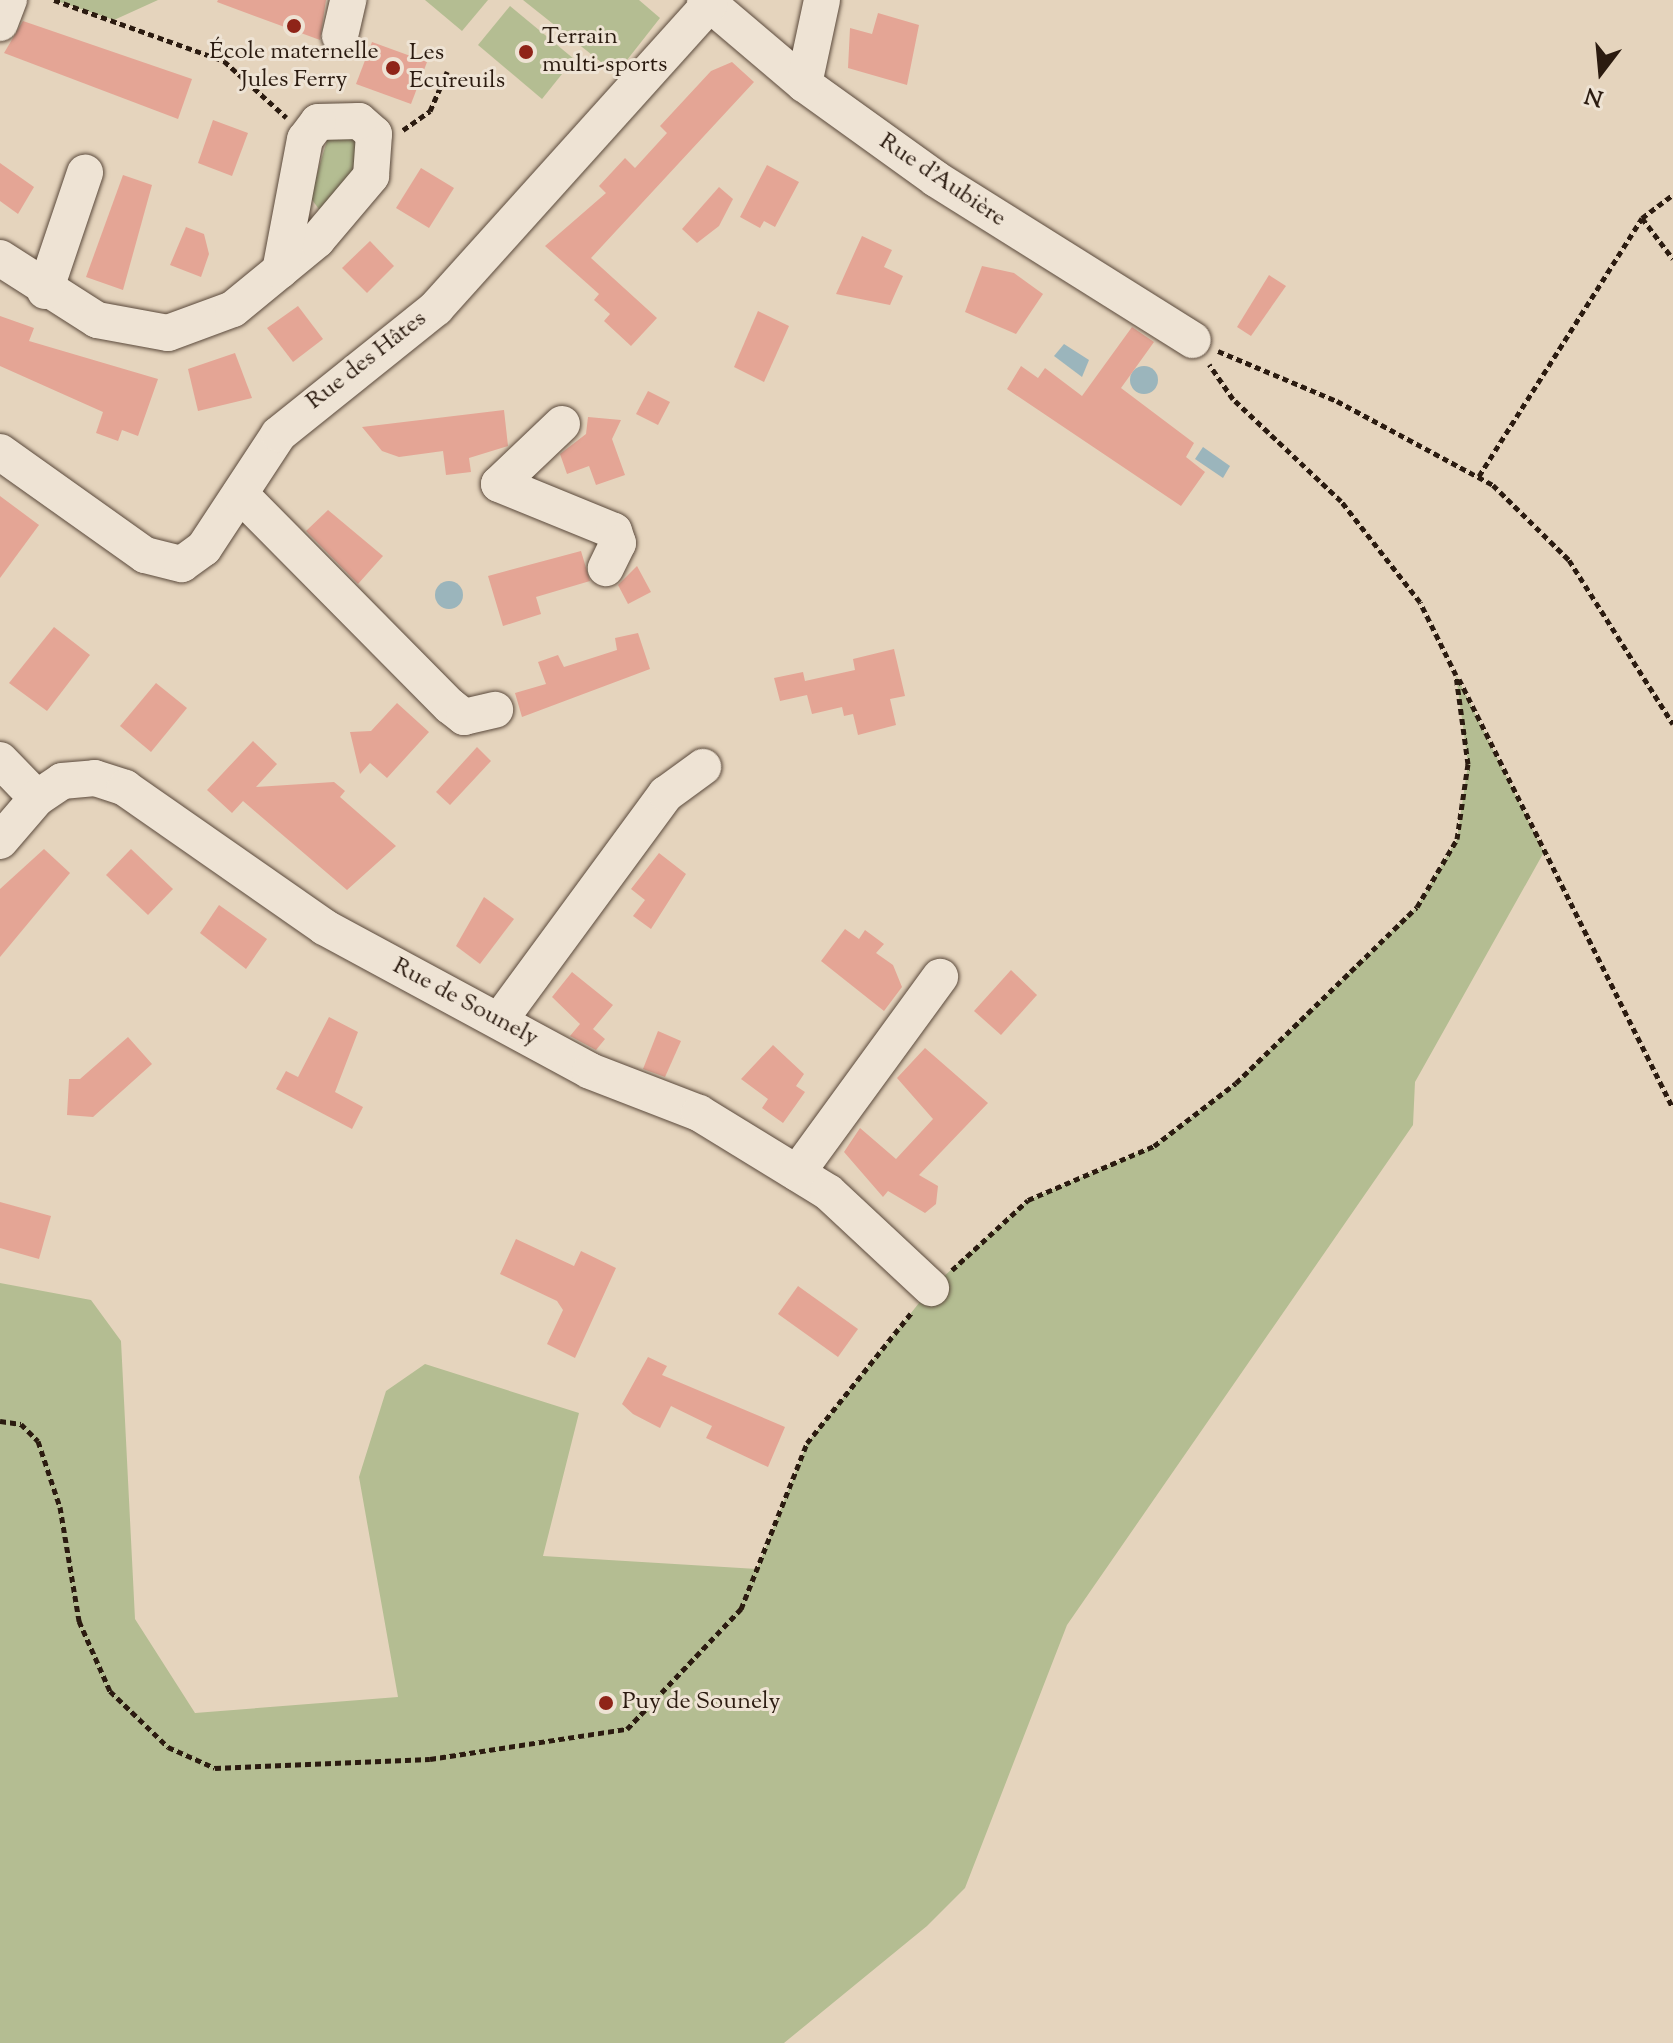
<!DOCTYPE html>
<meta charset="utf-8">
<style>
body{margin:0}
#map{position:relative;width:1673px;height:2043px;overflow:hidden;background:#e5d4bd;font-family:"Sorts Mill Goudy",serif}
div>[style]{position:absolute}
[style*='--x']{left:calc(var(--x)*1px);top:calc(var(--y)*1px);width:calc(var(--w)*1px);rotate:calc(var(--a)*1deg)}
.green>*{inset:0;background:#b4bd92}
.water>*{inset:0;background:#9bb5bc}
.round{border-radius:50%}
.building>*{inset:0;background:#e4a595}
.path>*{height:5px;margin-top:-2.5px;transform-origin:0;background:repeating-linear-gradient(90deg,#2b1b10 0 6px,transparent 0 10px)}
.roads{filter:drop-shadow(0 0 2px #5a493b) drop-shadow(0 0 2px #5a493b)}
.minor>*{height:36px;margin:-18px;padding:0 18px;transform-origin:18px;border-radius:18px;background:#eee3d4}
.dots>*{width:22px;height:22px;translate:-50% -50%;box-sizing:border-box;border:4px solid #eee3d4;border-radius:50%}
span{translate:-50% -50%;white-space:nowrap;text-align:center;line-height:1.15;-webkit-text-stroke:6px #eee3d4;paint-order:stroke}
.poi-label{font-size:24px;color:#2b1b10}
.left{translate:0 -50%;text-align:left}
.street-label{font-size:24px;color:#2b1b10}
.north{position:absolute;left:1561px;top:32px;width:80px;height:80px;-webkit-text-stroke:6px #eee3d4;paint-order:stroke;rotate:196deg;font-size:22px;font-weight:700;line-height:32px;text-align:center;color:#2b1b10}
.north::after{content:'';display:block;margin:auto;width:28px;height:36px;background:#2b1b10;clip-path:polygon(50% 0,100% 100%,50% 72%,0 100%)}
</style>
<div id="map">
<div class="green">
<div style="clip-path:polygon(54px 0,158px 0,114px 20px)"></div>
<div style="clip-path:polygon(425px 0,488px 0,462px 31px)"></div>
<div style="clip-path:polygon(523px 0,639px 0,660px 18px,616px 74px)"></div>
<div style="clip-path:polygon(510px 6px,574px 59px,542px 99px,478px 45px)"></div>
<div style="clip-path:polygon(329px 134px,357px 135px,364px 162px,321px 212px,310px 197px)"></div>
<div style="clip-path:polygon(1456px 675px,1544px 852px,1415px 1082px,1413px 1125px,1067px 1625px,965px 1888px,927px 1926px,784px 2043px,0 2043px,0 1283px,91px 1300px,121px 1341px,135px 1619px,195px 1713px,398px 1697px,359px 1477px,386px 1391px,425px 1364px,579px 1413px,543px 1556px,757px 1569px,807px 1443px,931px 1288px,1028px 1200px,1154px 1146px,1236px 1083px,1417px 907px,1457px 839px,1468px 764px)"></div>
</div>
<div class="water">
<div style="clip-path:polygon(1064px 344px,1089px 360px,1082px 377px,1054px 356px)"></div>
<div class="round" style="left:1130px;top:366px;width:28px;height:28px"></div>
<div style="clip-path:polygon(1203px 447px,1230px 466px,1223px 478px,1195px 459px)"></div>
<div class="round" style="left:435px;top:581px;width:28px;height:28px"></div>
</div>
<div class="building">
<div style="clip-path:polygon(218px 0,326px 0,320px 40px,217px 2px)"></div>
<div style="clip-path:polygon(878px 13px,919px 25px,907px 85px,848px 68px,850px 28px,872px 34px)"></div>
<div style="clip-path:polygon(23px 21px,192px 79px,178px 119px,4px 53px)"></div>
<div style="clip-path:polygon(372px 42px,427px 62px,411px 104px,356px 84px)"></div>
<div style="clip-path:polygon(732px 62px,754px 82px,591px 258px,657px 318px,631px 346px,604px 321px,610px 314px,594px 300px,599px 294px,545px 246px,606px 193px,599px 186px,625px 158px,635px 168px,667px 133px,660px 126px,711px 71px)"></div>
<div style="clip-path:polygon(213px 120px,248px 133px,232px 176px,198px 163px)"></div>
<div style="clip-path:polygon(0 163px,34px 187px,18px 214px,0 201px)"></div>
<div style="clip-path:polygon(767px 165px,799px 182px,775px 227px,764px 221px,760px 228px,740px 217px)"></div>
<div style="clip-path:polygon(421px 168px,454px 188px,429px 228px,396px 208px)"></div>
<div style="clip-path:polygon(123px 175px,152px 185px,123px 290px,86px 277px)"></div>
<div style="clip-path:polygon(719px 187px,733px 199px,719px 226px,697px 243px,682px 229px)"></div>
<div style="clip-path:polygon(186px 227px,204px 234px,209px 254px,201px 277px,170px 265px)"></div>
<div style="clip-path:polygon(862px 236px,892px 250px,884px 267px,903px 276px,890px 305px,836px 294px)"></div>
<div style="clip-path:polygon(370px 241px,394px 266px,367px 293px,342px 268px)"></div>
<div style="clip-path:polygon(982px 266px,1014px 273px,1043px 294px,1016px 334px,965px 312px)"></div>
<div style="clip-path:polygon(1269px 275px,1286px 286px,1251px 336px,1237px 327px)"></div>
<div style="clip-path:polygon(298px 306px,323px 339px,293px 362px,267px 328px)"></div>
<div style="clip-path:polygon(758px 311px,789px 326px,764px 382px,734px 367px)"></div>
<div style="clip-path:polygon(0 316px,34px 328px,29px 341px,158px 379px,138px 436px,122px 430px,118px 441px,96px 433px,103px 412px,0 366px)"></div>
<div style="clip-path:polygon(1132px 327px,1154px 342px,1121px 388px,1194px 443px,1186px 457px,1205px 472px,1181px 506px,1007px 389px,1021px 366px,1038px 378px,1045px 368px,1082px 396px)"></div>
<div style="clip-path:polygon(235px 353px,252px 398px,198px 411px,188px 369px)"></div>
<div style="clip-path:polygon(648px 391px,670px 402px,658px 425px,636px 414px)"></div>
<div style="clip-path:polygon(504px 410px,508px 446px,469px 458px,471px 472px,446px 475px,443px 451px,399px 457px,382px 451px,362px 427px)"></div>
<div style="clip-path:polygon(588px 417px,621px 420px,612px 439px,625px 475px,596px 485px,589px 466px,567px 474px,560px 454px,586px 434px)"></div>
<div style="clip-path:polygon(0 496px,39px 525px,0 578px)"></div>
<div style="clip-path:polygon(328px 510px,383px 556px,358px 584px,306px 531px)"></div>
<div style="clip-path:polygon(581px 551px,590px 581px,536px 597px,541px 614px,503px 626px,488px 576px)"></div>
<div style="clip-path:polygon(637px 566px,651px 592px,628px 604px,618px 585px)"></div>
<div style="clip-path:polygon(54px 627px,90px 655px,47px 711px,9px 683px)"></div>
<div style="clip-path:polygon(638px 633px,650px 669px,522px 717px,515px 693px,546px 684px,538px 662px,558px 655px,564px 667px,617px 650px,615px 638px)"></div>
<div style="clip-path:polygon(894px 649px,905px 696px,890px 699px,896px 725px,858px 735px,853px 714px,844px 716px,842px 707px,812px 714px,807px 695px,780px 701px,774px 678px,803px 672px,805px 681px,855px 670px,853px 659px)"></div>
<div style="clip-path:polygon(156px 683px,187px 708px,151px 752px,120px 726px)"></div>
<div style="clip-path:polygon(397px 703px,429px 732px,387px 778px,370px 763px,360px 774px,350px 732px,371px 731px)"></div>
<div style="clip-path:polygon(253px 741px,277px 764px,256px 787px,334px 782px,345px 791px,340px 797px,396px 846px,347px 890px,243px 801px,232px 813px,207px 790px)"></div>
<div style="clip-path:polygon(477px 747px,491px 761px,450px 805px,436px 792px)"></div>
<div style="clip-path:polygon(44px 849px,70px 873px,0 957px,0 889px)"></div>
<div style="clip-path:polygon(131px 849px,173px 889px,148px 915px,106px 875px)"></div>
<div style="clip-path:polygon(659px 853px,686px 874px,651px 929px,633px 916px,645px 900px,631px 889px)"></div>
<div style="clip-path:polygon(484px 897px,514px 919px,480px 964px,456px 946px)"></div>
<div style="clip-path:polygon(219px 905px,267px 939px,246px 969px,200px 933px)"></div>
<div style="clip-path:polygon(845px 929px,859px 939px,865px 930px,884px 944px,876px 953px,893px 965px,902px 987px,884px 1011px,821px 961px)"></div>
<div style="clip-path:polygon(1011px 970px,1037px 995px,1001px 1035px,974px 1011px)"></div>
<div style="clip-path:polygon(572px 972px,613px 1005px,593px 1029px,605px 1039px,596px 1050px,570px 1036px,580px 1024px,552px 997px)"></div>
<div style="clip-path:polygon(329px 1017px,358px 1032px,335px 1092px,363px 1107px,352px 1129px,276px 1089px,286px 1071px,298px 1077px)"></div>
<div style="clip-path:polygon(658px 1031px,681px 1041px,665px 1077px,643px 1069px)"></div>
<div style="clip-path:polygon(128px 1037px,152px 1064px,93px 1117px,67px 1115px,69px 1079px,80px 1079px)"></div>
<div style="clip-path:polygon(773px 1045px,804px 1074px,796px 1086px,805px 1092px,783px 1123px,762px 1108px,768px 1099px,741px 1079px)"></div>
<div style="clip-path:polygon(925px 1048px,988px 1103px,919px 1175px,938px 1186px,936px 1204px,925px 1213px,888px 1191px,883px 1197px,844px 1152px,860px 1128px,896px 1159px,933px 1119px,897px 1078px)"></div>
<div style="clip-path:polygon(0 1202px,51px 1216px,39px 1259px,0 1248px)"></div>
<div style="clip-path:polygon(516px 1239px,574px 1266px,581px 1251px,616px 1268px,575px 1358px,547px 1344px,563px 1310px,557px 1301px,500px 1274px)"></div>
<div style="clip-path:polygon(798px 1286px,858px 1329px,838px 1357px,778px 1314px)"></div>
<div style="clip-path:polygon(648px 1357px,667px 1366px,662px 1375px,785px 1427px,768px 1467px,706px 1438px,712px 1426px,671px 1406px,660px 1428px,633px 1414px,622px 1404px)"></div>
</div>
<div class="path">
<div style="--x:54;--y:0;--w:181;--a:19.7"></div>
<div style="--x:224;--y:61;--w:84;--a:42.1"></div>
<div style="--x:403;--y:130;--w:33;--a:-35"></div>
<div style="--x:430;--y:111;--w:43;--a:-66.4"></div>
<div style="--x:1642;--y:218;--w:51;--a:52.9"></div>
<div style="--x:1218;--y:351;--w:129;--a:22.8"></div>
<div style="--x:1337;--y:401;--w:177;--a:28.3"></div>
<div style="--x:1493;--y:485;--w:107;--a:44.6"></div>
<div style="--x:1569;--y:560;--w:194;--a:57.6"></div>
<div style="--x:1479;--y:476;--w:305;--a:-57.7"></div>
<div style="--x:1642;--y:218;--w:39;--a:-37"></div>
<div style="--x:1459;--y:679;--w:479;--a:63.5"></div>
<div style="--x:952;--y:1270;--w:103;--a:-42.6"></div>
<div style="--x:1028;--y:1200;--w:137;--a:-23.2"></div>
<div style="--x:1154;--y:1146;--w:103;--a:-37.5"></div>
<div style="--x:1236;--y:1083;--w:252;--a:-44.2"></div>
<div style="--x:1417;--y:907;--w:79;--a:-59.5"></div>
<div style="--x:1457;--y:839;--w:76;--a:-81.7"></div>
<div style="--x:1468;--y:764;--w:90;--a:-97.7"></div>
<div style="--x:1456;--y:675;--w:81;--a:-116.3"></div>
<div style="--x:1420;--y:602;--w:128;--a:-128"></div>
<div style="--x:1341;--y:501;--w:149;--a:-136.6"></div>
<div style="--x:1233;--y:399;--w:42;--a:-124.4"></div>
<div style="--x:0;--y:1421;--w:21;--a:8"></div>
<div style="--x:21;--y:1424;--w:24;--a:45"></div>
<div style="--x:38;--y:1441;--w:70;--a:71.6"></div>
<div style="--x:60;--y:1507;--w:116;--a:80.5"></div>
<div style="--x:79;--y:1621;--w:77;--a:66.1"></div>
<div style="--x:110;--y:1691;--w:81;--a:44"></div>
<div style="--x:168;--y:1747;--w:51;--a:24.1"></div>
<div style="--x:215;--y:1768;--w:215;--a:-2.4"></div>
<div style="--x:430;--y:1759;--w:199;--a:-8.7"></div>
<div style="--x:627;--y:1729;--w:166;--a:-46.5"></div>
<div style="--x:741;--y:1609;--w:179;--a:-68.3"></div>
<div style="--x:807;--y:1443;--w:168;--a:-51.3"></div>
</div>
<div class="roads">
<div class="minor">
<div style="--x:705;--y:0;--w:130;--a:40.3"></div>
<div style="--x:804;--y:84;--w:163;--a:35.7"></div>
<div style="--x:936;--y:179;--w:303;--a:32.1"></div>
<div style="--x:0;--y:23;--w:25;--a:-69"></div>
<div style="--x:340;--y:36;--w:37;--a:-77"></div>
<div style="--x:804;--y:84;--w:86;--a:-77.9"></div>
<div style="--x:0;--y:258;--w:115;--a:32.6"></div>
<div style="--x:97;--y:320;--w:72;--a:10.4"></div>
<div style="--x:168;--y:333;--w:69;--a:-20.3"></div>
<div style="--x:233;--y:309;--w:109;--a:-39.4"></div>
<div style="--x:317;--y:240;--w:84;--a:-49.8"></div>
<div style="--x:371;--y:176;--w:42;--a:-85.9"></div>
<div style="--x:374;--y:134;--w:20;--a:-139"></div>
<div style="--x:359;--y:121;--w:41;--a:178.6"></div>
<div style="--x:318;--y:122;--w:21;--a:127"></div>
<div style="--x:305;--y:139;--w:134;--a:100.7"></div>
<div style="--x:45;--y:291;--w:125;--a:-71.3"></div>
<div style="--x:562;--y:424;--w:87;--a:136.4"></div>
<div style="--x:499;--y:484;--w:124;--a:22.2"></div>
<div style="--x:614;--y:531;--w:13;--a:72"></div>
<div style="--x:618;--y:543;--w:28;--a:116"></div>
<div style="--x:0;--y:452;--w:178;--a:35.4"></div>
<div style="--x:145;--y:555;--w:38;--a:14"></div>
<div style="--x:182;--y:564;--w:27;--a:-36"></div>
<div style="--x:204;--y:548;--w:136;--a:-56.7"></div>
<div style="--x:279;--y:434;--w:201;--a:-38.7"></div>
<div style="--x:436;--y:308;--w:408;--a:-48"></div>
<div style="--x:240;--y:494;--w:298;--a:45.3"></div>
<div style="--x:450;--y:706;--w:18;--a:38"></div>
<div style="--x:464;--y:717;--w:32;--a:-13"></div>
<div style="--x:0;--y:760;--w:53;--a:45.8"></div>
<div style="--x:37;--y:798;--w:30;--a:-34"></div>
<div style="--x:62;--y:781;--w:33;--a:-5"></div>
<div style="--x:95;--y:778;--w:32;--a:18"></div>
<div style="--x:125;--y:788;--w:243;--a:34.9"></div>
<div style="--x:324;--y:927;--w:302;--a:28.4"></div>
<div style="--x:590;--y:1071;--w:117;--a:21.1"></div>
<div style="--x:699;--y:1113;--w:151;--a:31.5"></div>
<div style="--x:828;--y:1192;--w:141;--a:43"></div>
<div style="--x:0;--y:841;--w:57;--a:-49.3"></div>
<div style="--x:499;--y:1021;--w:282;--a:-53.7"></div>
<div style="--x:666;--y:794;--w:46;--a:-36.1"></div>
<div style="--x:797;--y:1173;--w:243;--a:-53.9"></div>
</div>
</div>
<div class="dots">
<div style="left:294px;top:26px;background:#8f2418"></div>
<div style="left:526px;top:52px;background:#8f2418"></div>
<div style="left:393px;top:68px;background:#8f2418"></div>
<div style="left:606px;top:1703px;background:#8f2418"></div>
</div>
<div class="poi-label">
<span class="left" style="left:542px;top:52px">Terrain<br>multi-sports</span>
<span style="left:294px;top:67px">École maternelle<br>Jules Ferry</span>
<span class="left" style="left:409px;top:68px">Les<br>Ecureuils</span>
<span class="left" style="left:622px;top:1703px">Puy de Sounely</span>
</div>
<div class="street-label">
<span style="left:942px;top:181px;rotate:34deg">Rue d'Aubière</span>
<span style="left:367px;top:361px;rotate:-38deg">Rue des Hâtes</span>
<span style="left:465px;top:1003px;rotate:28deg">Rue de Sounely</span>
</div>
<div class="north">N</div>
</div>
